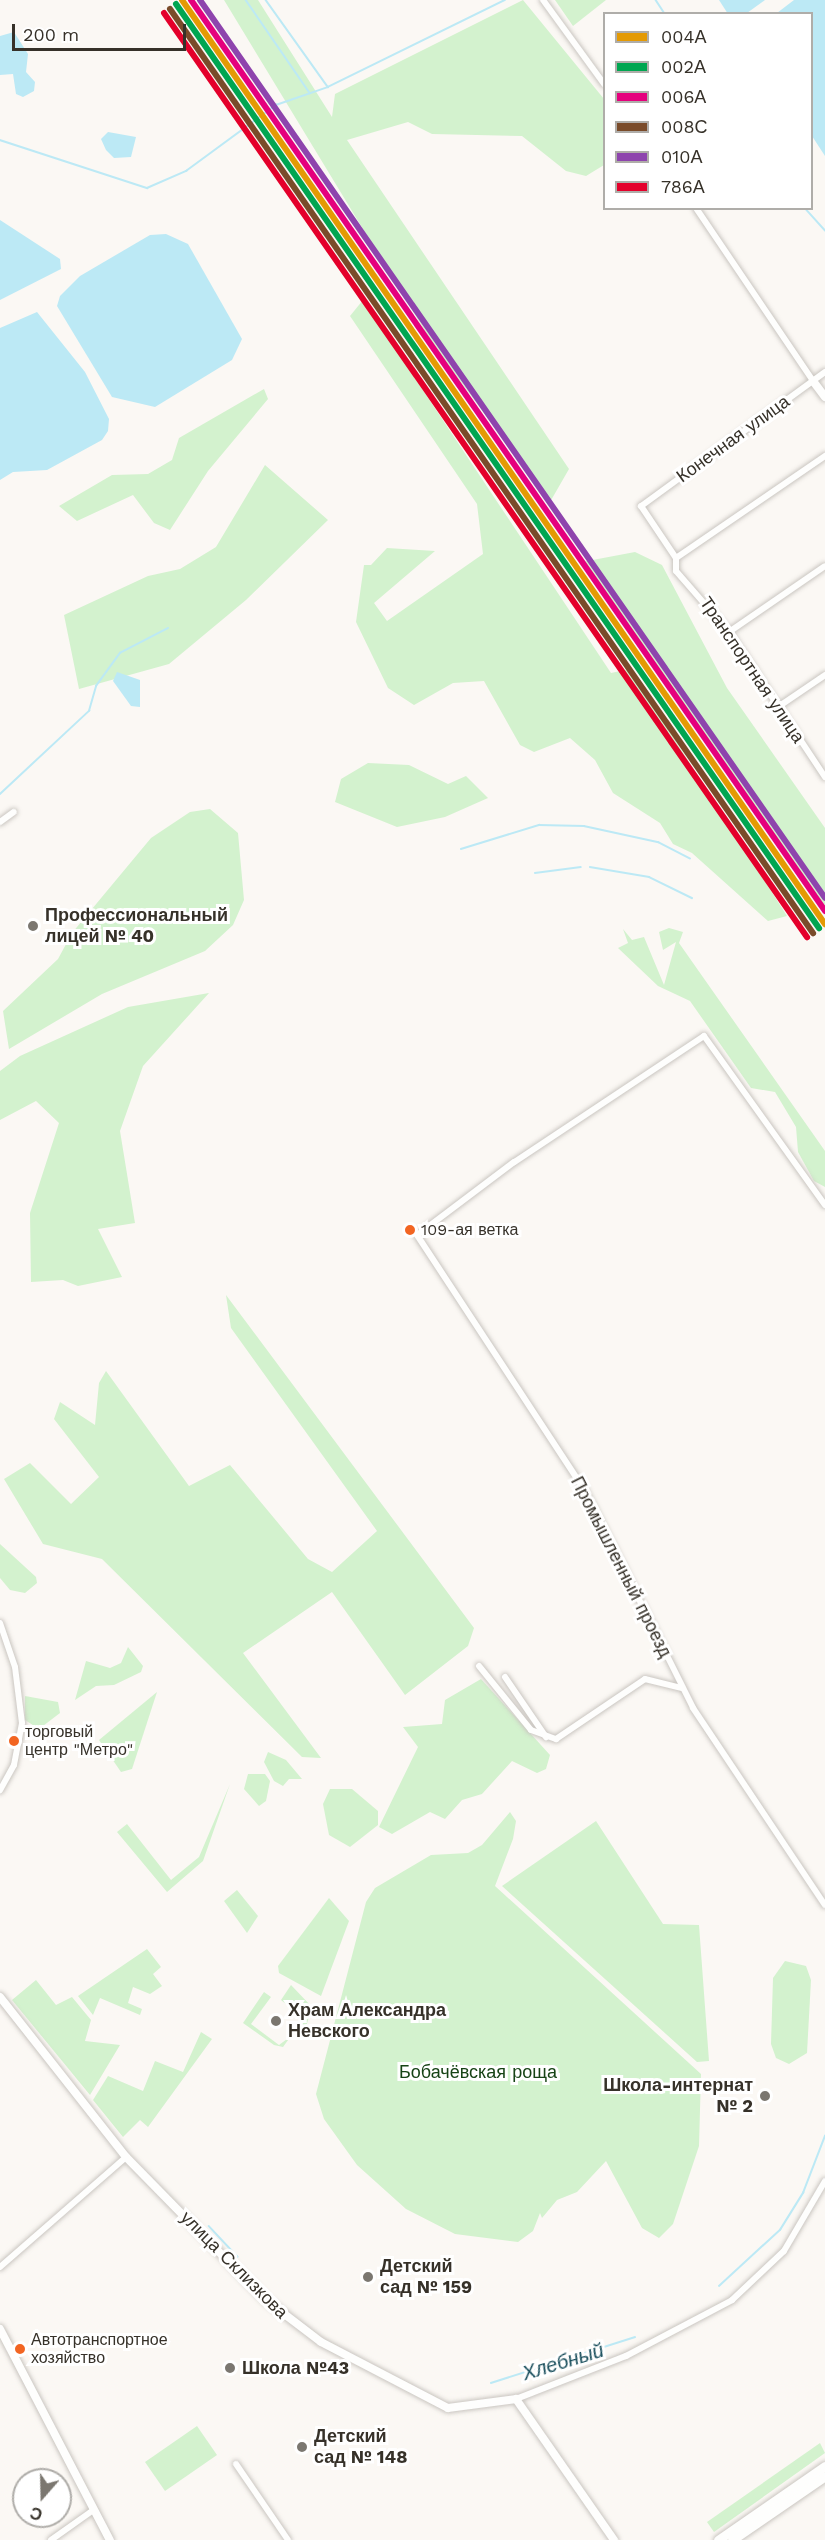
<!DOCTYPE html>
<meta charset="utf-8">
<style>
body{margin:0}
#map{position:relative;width:825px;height:2540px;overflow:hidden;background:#fbf8f4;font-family:"Work Sans",sans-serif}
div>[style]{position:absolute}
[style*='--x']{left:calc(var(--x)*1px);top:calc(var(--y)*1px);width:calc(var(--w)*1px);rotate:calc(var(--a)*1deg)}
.green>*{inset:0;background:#d3f2ce}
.water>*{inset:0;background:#bce9f5}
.stream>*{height:1.5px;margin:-0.75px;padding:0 0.75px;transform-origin:0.75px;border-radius:0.75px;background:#bce9f5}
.roads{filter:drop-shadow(0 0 2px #cac6c1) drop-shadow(0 0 2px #cac6c1)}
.street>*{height:6px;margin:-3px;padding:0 3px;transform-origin:3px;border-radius:3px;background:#fefefd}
.secondary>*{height:8px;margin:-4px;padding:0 4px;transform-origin:4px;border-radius:4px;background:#fefefd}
.primary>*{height:9px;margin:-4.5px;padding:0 4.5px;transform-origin:4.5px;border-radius:4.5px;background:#fefefd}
.rail-1>*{height:6px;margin:-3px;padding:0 3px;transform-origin:3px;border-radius:3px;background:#e49a04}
.rail-2>*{height:6px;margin:-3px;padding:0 3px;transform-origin:3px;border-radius:3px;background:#00a651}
.rail-3>*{height:6px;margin:-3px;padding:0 3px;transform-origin:3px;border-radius:3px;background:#e5007d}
.rail-4>*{height:6px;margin:-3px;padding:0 3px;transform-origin:3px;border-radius:3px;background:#7a4b2a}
.rail-5>*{height:6px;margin:-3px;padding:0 3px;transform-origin:3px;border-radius:3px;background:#8e44ad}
.rail-6>*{height:6px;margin:-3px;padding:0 3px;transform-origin:3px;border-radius:3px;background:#e4002b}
.dots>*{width:16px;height:16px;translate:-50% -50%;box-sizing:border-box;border:3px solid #fff;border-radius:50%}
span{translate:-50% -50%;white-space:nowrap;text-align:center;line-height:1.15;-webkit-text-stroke:6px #fff;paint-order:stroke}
.bus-label{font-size:16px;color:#363129}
.left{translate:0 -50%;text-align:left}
.street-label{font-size:18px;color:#363129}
.poi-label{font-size:18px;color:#363129;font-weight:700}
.right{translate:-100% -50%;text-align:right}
.park-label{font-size:18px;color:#164315}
.water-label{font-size:20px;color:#174d5b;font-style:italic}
.legend{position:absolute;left:603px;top:12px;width:210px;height:198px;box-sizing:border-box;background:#fff;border:2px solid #afada9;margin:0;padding:8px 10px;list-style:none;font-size:18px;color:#363129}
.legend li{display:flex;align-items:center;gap:12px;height:30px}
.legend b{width:30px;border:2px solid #afada9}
.north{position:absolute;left:12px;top:2468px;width:60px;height:60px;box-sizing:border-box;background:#fff;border:2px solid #afada9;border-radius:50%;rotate:200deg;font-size:16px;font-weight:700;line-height:24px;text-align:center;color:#363129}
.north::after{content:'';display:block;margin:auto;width:21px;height:27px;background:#7b7770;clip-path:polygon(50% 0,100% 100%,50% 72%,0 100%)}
.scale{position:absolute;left:12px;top:24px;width:174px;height:27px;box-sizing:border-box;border:3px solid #363129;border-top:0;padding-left:8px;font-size:18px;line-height:21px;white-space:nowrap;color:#363129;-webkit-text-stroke:4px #fff;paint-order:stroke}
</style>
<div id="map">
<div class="green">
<div style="clip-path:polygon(224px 0,258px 0,332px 117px,335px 94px,523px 0,604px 99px,604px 165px,586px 176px,566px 171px,522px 136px,432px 134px,408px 122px,347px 140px,569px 469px,550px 502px,434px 346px)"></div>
<div style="clip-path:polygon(555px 0,606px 0,573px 26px)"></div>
<div style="clip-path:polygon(363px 300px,611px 673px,630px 669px,787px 916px,768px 921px,692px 853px,673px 844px,660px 823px,613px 793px,595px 760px,570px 738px,534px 752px,520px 745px,484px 681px,453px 683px,414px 705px,388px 688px,356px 622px,364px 565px,371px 565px,387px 548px,435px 551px,374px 603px,387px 621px,483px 554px,477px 504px,350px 316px)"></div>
<div style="clip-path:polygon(264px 389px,268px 399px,208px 471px,170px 530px,154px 523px,133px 495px,77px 521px,59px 506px,112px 475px,148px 474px,172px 460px,179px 438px)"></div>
<div style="clip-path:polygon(265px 465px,328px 520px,246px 600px,169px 664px,79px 689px,64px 615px,148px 576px,180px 569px,216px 547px)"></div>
<div style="clip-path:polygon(635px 552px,662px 565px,727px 688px,825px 828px,825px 910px,582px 562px)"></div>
<div style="clip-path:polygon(368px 763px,409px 765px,448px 784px,466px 776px,488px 798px,445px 817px,397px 827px,335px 802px,341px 779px)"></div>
<div style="clip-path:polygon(210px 809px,238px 833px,244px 900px,233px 925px,205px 951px,102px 994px,9px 1049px,3px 1011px,58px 959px,72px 933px,151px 838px,190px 812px)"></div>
<div style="clip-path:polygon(669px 928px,683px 932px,679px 943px,825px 1151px,825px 1187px,814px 1181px,798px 1152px,796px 1127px,775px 1092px,751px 1088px,690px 1001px,658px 986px,618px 948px,628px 943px,623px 929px,632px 940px,644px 937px,664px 985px,676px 942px,663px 950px,659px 932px)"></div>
<div style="clip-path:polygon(209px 993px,143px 1066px,120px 1131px,135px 1223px,98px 1229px,122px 1277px,78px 1286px,63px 1280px,31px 1282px,30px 1213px,59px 1123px,36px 1101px,0 1120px,0 1071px,20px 1056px,128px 1007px)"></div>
<div style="clip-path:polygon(226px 1295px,474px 1628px,468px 1646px,405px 1695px,332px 1592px,243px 1653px,321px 1758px,302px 1757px,102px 1559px,43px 1544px,4px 1479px,30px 1463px,71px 1504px,99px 1477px,54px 1419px,60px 1402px,95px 1425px,99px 1383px,106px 1371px,189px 1486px,230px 1465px,308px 1559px,332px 1572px,377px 1531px,231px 1328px)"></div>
<div style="clip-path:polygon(0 1544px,36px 1577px,37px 1583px,25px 1593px,10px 1590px,0 1578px)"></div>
<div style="clip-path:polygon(128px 1647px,143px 1666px,141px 1672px,114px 1685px,96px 1686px,75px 1700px,86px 1661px,110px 1668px,121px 1663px)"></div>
<div style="clip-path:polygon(481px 1679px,550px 1755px,546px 1769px,537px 1773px,512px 1761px,482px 1794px,462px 1800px,445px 1819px,430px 1812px,392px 1834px,379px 1827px,418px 1747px,403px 1727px,442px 1724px,445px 1700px)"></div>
<div style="clip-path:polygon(157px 1692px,132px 1769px,121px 1772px,99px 1740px)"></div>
<div style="clip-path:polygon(25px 1696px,58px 1702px,60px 1713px,39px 1729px,25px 1720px)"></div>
<div style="clip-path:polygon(268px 1752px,286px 1760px,302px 1779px,289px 1779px,283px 1786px,274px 1781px,264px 1762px)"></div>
<div style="clip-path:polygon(248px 1774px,265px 1774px,270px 1781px,266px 1801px,259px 1806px,244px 1789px)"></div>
<div style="clip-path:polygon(230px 1784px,203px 1861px,167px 1892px,117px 1832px,127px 1824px,171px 1880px,199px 1857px)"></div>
<div style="clip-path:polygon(330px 1789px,352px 1789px,378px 1811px,378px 1825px,350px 1847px,329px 1835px,323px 1804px)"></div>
<div style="clip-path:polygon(510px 1812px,516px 1821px,513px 1839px,495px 1886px,701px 2074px,699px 2146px,673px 2224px,659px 2238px,642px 2228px,606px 2161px,577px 2192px,557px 2200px,542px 2218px,540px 2213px,533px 2231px,518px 2242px,455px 2234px,406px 2209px,357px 2165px,324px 2119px,316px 2094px,366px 1902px,375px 1888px,431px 1855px,468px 1853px,482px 1845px)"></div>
<div style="clip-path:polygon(596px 1821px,663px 1924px,699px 1925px,709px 2061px,697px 2062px,502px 1886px)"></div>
<div style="clip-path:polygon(237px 1890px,258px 1916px,247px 1933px,224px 1901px)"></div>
<div style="clip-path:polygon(329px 1898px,349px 1921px,321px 1996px,279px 1973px,278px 1966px)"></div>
<div style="clip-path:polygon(147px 1949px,161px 1967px,153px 1974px,162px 1986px,150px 1994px,133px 1987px,128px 2003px,142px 2009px,140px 2015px,100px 1998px,93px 2015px,78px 1996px)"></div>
<div style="clip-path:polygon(785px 1961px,806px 1966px,811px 1980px,807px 2053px,789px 2064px,776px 2058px,771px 2044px,773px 1978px)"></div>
<div style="clip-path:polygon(36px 1980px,56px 2005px,72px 1997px,91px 2020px,85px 2041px,120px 2045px,90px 2095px,12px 2000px)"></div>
<div style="clip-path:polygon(291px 1985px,312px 2007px,305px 2030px,299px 2026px,301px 2016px,281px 2000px)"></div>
<div style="clip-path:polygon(264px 1992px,271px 1997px,251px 2024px,279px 2045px,291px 2036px,283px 2047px,274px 2045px,243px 2023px)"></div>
<div style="clip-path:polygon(201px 2032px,212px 2039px,148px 2127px,140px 2120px,123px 2137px,93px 2100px,108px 2076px,143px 2091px,155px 2061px,183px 2072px)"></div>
<div style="clip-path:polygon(197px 2426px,217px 2455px,165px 2491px,145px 2462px)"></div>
<div style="clip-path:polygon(820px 2443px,825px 2453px,714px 2532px,707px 2522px)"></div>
</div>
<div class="water">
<div style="clip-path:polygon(719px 0,765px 0,747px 13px,728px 14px)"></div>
<div style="clip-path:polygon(794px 0,825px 0,825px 156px,812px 136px,812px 14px,777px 13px)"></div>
<div style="clip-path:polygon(14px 32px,28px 54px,26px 72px,35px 82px,34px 91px,23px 97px,16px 94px,13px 74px,0 75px,0 36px)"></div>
<div style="clip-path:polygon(108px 132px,136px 137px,131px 157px,114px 158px,106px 150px,101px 139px)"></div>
<div style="clip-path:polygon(0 220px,60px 259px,61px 269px,0 300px)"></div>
<div style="clip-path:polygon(166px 234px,188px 244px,242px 339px,232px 360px,155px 407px,112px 397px,57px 306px,60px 296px,80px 276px,150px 235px)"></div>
<div style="clip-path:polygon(37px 312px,85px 372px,109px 419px,108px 431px,102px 440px,47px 470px,13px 472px,0 480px,0 328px)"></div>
<div style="clip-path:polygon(117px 672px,140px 680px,140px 707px,131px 706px,113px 681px)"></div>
</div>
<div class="stream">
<div style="--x:246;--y:0;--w:113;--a:55.5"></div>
<div style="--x:266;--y:0;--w:107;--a:54.5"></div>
<div style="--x:656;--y:0;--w:17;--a:57"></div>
<div style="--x:0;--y:140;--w:155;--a:18.1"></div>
<div style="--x:147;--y:188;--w:43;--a:-23.6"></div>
<div style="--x:186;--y:171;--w:112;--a:-36.3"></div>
<div style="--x:276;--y:105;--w:55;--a:-19.1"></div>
<div style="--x:328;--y:87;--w:197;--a:-26.2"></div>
<div style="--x:805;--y:208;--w:30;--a:48"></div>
<div style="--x:0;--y:794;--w:122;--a:-43"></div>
<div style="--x:89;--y:711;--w:26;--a:-74"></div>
<div style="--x:96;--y:686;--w:41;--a:-54"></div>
<div style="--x:120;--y:653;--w:54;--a:-27.5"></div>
<div style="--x:461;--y:849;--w:82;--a:-17.1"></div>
<div style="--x:539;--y:825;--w:45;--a:1.3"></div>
<div style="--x:584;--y:826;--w:76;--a:12.2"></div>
<div style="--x:658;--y:842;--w:36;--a:27"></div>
<div style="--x:590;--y:867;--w:60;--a:9.6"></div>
<div style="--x:649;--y:877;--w:48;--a:26"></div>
<div style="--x:535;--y:873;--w:46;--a:-7.4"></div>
<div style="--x:209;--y:2226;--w:42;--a:46.9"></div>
<div style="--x:719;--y:2286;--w:83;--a:-42.6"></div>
<div style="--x:780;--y:2230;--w:44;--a:-58.1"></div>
<div style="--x:803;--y:2193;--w:61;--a:-68.9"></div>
<div style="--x:491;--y:2383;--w:151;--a:-17.7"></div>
</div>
<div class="roads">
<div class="street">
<div style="--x:543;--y:0;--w:104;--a:54"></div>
<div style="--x:696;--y:208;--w:209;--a:55.9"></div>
<div style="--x:825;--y:372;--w:228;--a:143.9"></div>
<div style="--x:641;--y:506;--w:63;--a:56.1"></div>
<div style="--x:676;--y:558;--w:13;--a:90"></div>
<div style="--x:676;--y:571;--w:81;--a:49"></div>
<div style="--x:729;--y:632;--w:174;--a:56.5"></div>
<div style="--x:676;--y:558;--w:181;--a:-34.4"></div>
<div style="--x:729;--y:632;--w:116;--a:-34.5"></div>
<div style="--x:778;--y:707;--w:57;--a:-34.2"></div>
<div style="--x:0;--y:822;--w:17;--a:-36"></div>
<div style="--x:825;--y:1205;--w:208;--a:-125.6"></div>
<div style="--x:704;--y:1036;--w:228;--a:146.4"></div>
<div style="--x:514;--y:1162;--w:121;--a:143"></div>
<div style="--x:417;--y:1235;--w:306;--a:56.7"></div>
<div style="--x:585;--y:1491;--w:242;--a:63.5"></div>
<div style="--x:693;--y:1708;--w:237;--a:56.2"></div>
<div style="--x:0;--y:1623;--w:46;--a:71.2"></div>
<div style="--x:15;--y:1667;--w:56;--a:82.9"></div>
<div style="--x:22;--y:1723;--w:43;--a:100.8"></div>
<div style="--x:14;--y:1765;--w:29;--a:119"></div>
<div style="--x:479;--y:1666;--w:82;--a:50.9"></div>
<div style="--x:531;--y:1730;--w:27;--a:20"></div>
<div style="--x:556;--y:1739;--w:107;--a:-34"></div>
<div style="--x:645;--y:1679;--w:37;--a:14"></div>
<div style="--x:505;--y:1677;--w:73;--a:55.7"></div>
<div style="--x:0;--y:2267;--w:167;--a:-41.1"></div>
<div style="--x:516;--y:2399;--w:118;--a:-21.4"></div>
<div style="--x:626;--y:2356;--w:120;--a:-27.8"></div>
<div style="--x:732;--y:2300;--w:71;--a:-43.3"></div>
<div style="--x:784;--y:2251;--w:81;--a:-59.6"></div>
<div style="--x:236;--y:2464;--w:92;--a:55.6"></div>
<div style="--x:51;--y:2540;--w:50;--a:-35.3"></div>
</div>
<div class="secondary">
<div style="--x:813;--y:381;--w:20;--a:53"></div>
<div style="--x:0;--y:1997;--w:204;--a:51.8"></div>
<div style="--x:126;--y:2157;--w:200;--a:45.6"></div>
<div style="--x:266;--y:2300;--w:69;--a:37.4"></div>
<div style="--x:321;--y:2342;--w:143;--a:27.5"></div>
<div style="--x:448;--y:2408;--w:69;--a:-7.5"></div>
<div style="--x:516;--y:2399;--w:172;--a:55.2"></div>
<div style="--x:0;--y:2329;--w:238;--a:62.5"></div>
</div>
<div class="primary">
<div style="--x:718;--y:2540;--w:130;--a:-34.7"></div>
<div style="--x:732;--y:2540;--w:113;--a:-34.5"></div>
</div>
</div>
<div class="rail-1">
<div style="--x:182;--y:0;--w:1126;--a:55.17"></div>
</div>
<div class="rail-2">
<div style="--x:176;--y:4;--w:1126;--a:55.17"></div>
</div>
<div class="rail-3">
<div style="--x:191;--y:0;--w:1110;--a:55.16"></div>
</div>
<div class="rail-4">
<div style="--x:170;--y:9;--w:1126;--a:55.17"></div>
</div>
<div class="rail-5">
<div style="--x:200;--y:0;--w:1094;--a:55.16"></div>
</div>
<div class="rail-6">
<div style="--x:164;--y:13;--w:1126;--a:55.17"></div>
</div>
<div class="dots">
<div style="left:33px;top:926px;background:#7b7770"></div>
<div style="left:410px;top:1230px;background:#f26522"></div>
<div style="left:14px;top:1741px;background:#f26522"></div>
<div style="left:276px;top:2021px;background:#7b7770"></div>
<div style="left:765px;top:2096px;background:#7b7770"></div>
<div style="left:368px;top:2277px;background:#7b7770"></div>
<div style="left:20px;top:2349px;background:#f26522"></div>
<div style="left:230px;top:2368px;background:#7b7770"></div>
<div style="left:302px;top:2447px;background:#7b7770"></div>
</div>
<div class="bus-label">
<span class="left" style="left:421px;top:1230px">109-ая ветка</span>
<span class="left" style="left:25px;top:1741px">торговый<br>центр "Метро"</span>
<span class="left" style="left:31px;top:2349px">Автотранспортное<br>хозяйство</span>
</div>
<div class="street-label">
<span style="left:733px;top:439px;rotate:-36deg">Конечная улица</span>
<span style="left:752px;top:670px;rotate:56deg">Транспортная улица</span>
<span style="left:621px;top:1567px;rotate:63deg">Промышленный проезд</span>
<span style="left:234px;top:2265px;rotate:45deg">улица Склизкова</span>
</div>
<div class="poi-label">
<span class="left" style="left:45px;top:926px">Профессиональный<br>лицей № 40</span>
<span class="left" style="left:288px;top:2021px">Храм Александра<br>Невского</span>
<span class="right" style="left:753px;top:2096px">Школа-интернат<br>№ 2</span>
<span class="left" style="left:380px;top:2277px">Детский<br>сад № 159</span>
<span class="left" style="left:242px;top:2368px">Школа №43</span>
<span class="left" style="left:314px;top:2447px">Детский<br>сад № 148</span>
</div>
<div class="park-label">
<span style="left:478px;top:2072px">Бобачёвская роща</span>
</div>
<div class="water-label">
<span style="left:563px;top:2362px;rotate:-17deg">Хлебный</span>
</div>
<ul class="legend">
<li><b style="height:8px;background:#e49a04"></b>004А</li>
<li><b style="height:8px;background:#00a651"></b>002А</li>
<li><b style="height:8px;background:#e5007d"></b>006А</li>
<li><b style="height:8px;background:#7a4b2a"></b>008С</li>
<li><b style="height:8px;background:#8e44ad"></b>010А</li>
<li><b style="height:8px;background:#e4002b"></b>786А</li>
</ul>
<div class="north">С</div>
<div class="scale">200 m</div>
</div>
